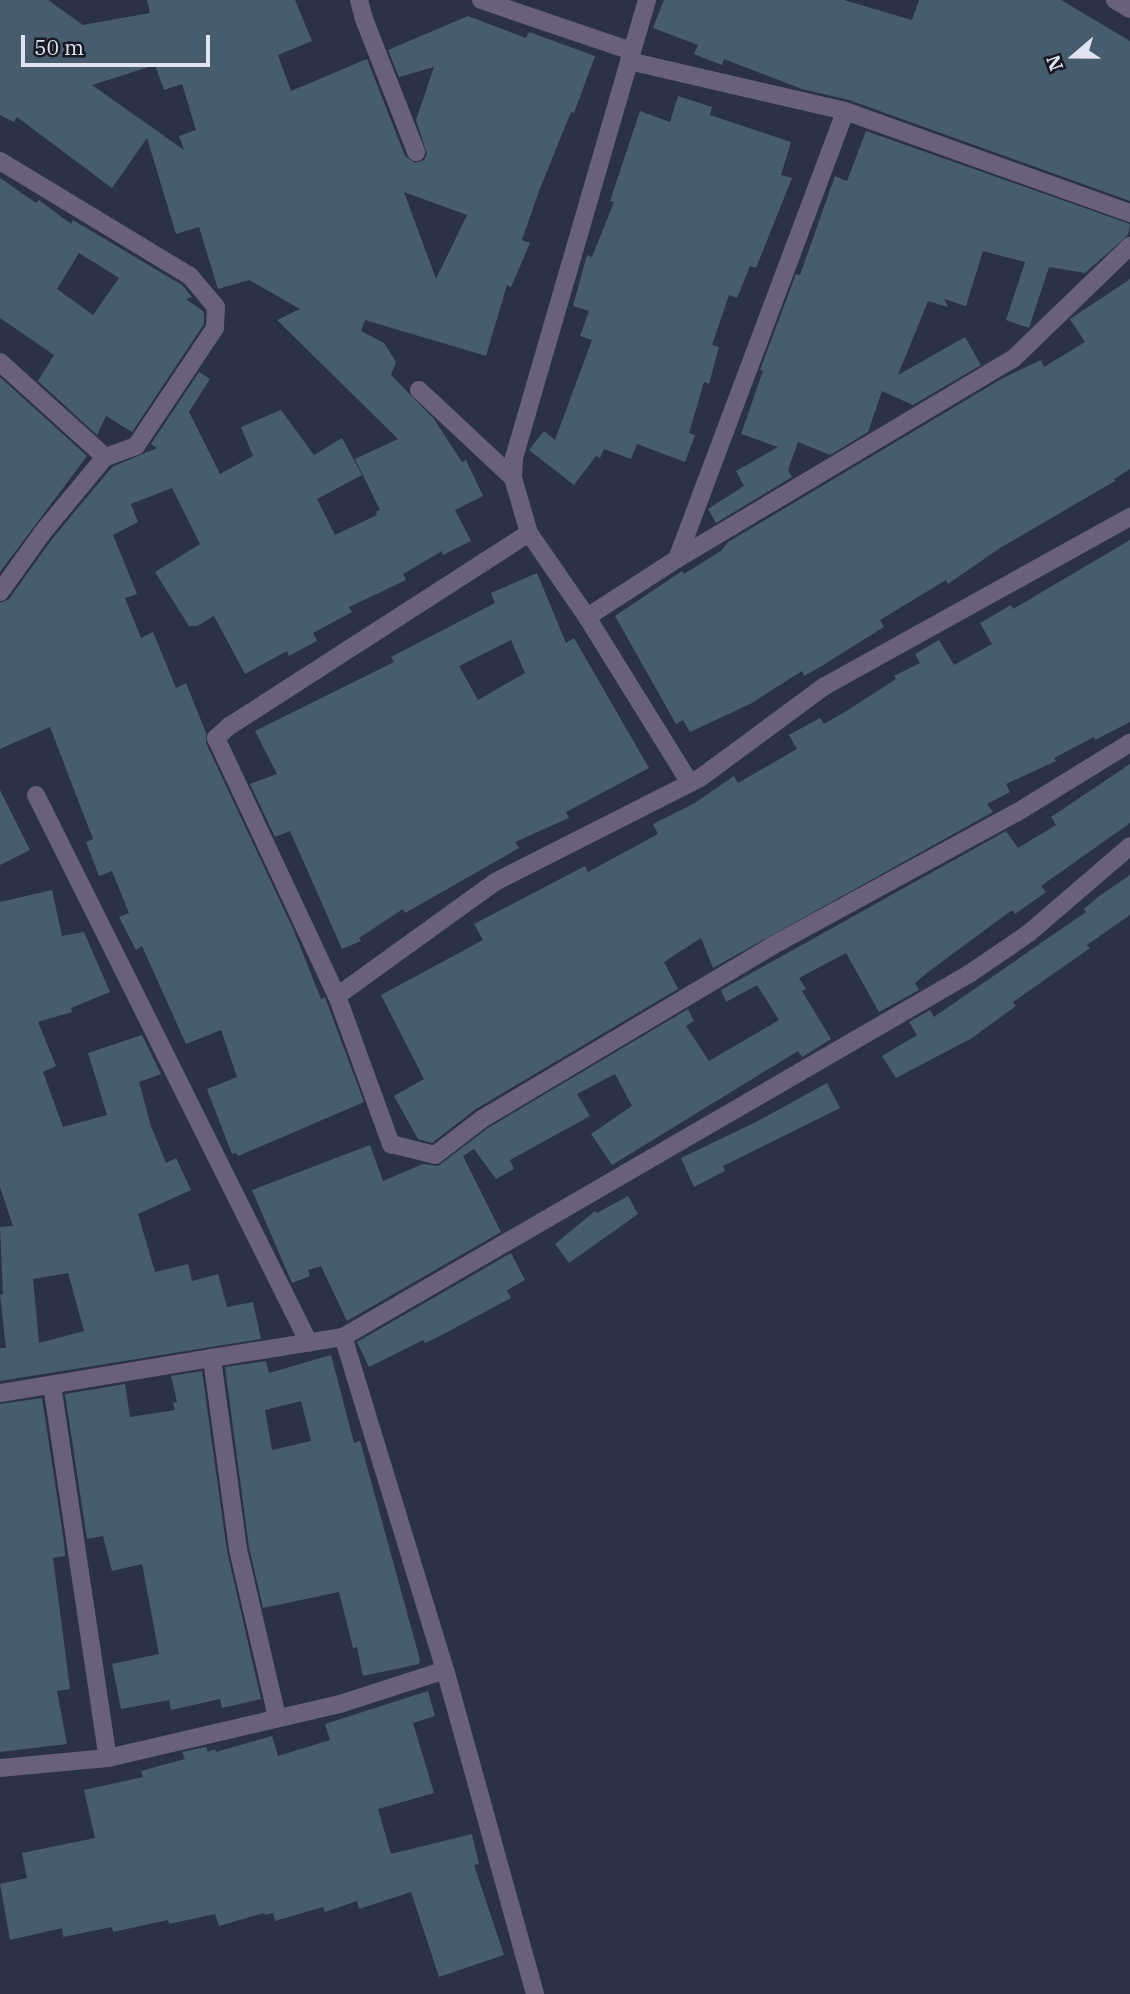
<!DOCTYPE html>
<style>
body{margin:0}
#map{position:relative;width:1130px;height:1994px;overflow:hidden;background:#2b3247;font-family:"IBM Plex Serif",serif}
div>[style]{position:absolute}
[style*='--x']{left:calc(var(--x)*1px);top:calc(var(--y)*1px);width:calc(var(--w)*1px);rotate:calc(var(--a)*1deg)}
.building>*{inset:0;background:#475d6d}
.street>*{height:18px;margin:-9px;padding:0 9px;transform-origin:9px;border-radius:9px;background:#69607b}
span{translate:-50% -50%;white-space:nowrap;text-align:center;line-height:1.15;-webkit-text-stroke:7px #171a24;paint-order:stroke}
.north{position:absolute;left:1039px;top:21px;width:70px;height:70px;-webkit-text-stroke:5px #171a24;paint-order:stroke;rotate:250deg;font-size:19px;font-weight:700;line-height:28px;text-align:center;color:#e0e4f2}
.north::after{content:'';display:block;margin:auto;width:24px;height:32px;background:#e0e4f2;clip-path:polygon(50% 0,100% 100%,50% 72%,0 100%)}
.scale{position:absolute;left:21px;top:35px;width:189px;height:32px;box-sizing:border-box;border:4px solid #e0e4f2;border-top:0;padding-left:9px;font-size:21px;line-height:24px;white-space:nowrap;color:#e0e4f2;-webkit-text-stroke:5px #171a24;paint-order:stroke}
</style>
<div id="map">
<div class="building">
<div style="clip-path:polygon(evenodd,0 0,48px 0,83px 25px,150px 13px,147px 0,295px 0,312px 41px,278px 55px,291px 91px,367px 59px,405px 156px,415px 163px,424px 160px,427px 154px,416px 120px,434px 67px,399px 77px,388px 50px,468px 16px,526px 38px,529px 32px,595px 56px,574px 113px,571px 112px,539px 191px,522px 240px,530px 243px,511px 287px,507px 285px,486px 356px,365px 320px,361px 331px,384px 343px,396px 362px,391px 375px,434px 419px,462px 462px,466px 460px,483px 496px,455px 510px,471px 541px,443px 555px,442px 551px,403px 574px,406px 580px,349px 607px,352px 612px,313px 633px,317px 641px,289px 656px,287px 651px,245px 674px,214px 616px,197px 626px,189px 626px,155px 572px,200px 544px,172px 488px,131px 504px,138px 522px,113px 535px,137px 594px,125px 598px,141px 638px,153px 632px,176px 688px,186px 683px,206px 733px,206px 743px,294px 931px,321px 999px,325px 997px,326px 1000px,364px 1102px,238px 1156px,236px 1153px,232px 1154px,207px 1089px,237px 1077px,221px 1030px,186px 1044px,142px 946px,136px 950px,119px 917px,129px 913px,112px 871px,99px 876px,86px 842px,93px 839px,50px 727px,0 749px,0 603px,9px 599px,52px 539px,112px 467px,157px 448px,151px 444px,199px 372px,210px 379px,189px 412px,220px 474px,253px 456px,241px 427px,281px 410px,314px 455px,342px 438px,362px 475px,317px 499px,335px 535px,377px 515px,376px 512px,380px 510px,355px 459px,398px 439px,277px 320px,300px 309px,249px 280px,218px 289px,199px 227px,176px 234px,147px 138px,112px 188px,17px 117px,14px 122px,0 115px,0 0,155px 65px,164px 90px,182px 84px,196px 130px,179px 136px,184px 150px,92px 85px,155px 65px,0 0,404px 192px,467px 215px,436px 279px,404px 192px)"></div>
<div style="clip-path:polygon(664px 0,844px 0,912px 20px,919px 0,1061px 0,1130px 41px,1130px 201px,849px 100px,802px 89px,724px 59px,722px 65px,694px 54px,698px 45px,653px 28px)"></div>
<div style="clip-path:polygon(678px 96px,712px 107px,710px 115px,791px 142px,781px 175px,792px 178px,756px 268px,750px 266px,737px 298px,729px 295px,712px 345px,719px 347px,709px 384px,704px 382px,689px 433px,695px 435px,685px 462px,637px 444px,631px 459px,604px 449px,600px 458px,596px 456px,574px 485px,529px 450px,544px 431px,555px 440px,592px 340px,580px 336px,589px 311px,573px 306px,587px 255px,592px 257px,614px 202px,610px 201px,640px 111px,670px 122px)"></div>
<div style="clip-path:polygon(866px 131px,1130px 224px,1128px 235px,1085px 273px,1049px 267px,1029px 328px,1006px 320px,1025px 262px,983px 251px,966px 306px,944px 299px,948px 307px,928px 301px,898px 375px,965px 337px,981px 365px,913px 405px,882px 391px,868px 432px,830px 455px,798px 442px,788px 470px,792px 477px,716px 523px,708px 509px,744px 486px,736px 471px,778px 447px,741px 434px,763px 371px,760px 370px,796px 274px,800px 275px,835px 176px,847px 181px)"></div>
<div style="clip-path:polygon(evenodd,0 178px,36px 203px,39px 200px,71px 224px,73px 220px,182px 285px,192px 297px,186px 299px,204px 312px,204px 324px,132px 432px,106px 416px,97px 435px,38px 381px,54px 355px,0 318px,0 178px,79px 253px,119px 278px,93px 315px,57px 289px,79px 253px)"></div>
<div style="clip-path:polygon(1130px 279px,1130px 469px,1114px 479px,1115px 481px,1000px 548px,948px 584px,946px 580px,880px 620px,884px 627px,815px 670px,804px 676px,802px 671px,752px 703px,690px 732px,683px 720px,676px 724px,615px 616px,682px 571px,684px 574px,721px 551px,728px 542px,1003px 378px,1041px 360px,1044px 367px,1085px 342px,1070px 319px)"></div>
<div style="clip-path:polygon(0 377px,87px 456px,0 572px)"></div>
<div style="clip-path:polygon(1130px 540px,1130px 722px,1095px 740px,1094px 737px,1054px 758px,1056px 761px,1006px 784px,1010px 792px,987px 804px,993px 812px,713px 968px,701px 938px,664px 962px,678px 989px,476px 1109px,432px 1143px,418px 1139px,394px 1096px,424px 1079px,381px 995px,483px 940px,474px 924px,585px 866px,588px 872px,658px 834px,653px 824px,695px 803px,734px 776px,738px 783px,797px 749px,789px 735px,820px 718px,824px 724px,848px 710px,896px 679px,894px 676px,920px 663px,915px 654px,939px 640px,954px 665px,992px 644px,980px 623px,1011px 605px,1013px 609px)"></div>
<div style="clip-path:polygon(evenodd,537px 573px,566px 643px,574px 638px,649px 768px,566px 812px,569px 818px,515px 842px,519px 848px,405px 913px,403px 909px,359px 938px,361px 941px,342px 949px,290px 831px,275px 837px,250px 784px,277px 774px,255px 731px,394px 662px,391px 657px,495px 603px,491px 593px,537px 573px,511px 640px,525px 673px,478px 700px,459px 666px,511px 640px)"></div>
<div style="clip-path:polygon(1130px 764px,1130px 823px,1041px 886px,1046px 892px,1015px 914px,1012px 910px,928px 972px,915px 983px,919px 990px,879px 1012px,846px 953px,799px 978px,806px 989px,802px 991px,831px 1039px,802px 1057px,798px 1051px,612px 1165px,591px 1134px,632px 1106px,615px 1074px,577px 1094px,590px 1116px,510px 1160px,514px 1169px,496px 1179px,474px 1149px,463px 1156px,501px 1232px,347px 1321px,321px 1266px,308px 1270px,310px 1276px,292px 1283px,252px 1190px,370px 1145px,383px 1181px,423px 1164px,438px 1166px,488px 1128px,688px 1009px,694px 1021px,686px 1026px,709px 1061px,779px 1020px,757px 985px,726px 1002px,721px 990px,1006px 831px,1018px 848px,1056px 825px,1051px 817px)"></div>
<div style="clip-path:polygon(0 790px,30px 850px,0 865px)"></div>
<div style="clip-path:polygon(1130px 875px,1130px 915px,1087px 945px,1090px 948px,1013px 1002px,1016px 1006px,972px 1038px,896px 1078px,882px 1056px,917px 1035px,909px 1022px,930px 1010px,934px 1017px,1086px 912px,1084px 909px,1098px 897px)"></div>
<div style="clip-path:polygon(evenodd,52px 890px,62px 936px,84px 932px,110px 992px,71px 1008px,72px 1012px,38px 1022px,56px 1066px,43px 1072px,63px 1127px,107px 1115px,88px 1053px,142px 1035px,161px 1074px,139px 1082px,151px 1126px,166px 1163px,176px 1158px,191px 1190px,138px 1214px,155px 1272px,188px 1264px,192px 1281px,218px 1274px,227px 1307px,253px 1302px,261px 1339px,0 1381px,0 1348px,6px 1348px,0 1295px,3px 1294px,0 1227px,13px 1226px,0 1187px,0 902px,52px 890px,68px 1273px,84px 1331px,39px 1343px,33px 1279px,68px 1273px)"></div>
<div style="clip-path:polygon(827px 1083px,840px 1108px,723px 1166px,725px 1171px,694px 1187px,681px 1158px,756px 1122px)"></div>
<div style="clip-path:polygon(628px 1196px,638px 1214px,569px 1263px,555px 1244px,595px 1211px,597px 1213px)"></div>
<div style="clip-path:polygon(511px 1253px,525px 1280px,507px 1290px,511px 1298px,438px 1337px,425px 1343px,423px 1340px,369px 1367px,357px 1342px)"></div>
<div style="clip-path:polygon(evenodd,331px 1355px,354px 1443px,360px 1441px,420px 1660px,419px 1664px,363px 1676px,357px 1647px,353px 1648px,339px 1592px,263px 1608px,249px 1547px,225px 1367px,266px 1361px,269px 1373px,331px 1355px,301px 1401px,311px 1441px,272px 1450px,265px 1410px,301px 1401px)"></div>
<div style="clip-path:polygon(202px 1371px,227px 1551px,261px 1699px,222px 1708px,220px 1699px,171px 1710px,169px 1700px,121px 1709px,112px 1664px,159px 1654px,142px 1564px,112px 1571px,103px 1536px,87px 1539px,65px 1394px,125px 1384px,130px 1417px,175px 1410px,173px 1403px,177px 1402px,171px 1376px)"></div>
<div style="clip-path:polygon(42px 1398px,64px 1542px,65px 1556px,53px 1558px,70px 1689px,57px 1691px,67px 1744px,0 1752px,0 1404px)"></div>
<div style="clip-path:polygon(428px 1691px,435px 1716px,413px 1723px,434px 1793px,378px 1809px,391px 1854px,472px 1834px,479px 1864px,474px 1865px,504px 1955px,439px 1977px,411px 1892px,359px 1909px,357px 1901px,325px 1912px,323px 1907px,275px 1921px,273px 1913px,265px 1915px,264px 1913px,219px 1926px,215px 1914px,169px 1924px,168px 1920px,113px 1932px,112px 1927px,63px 1937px,62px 1928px,10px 1940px,0 1884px,27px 1878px,22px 1853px,95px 1838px,84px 1790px,143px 1777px,141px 1771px,185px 1759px,182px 1752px,206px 1747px,208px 1752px,215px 1749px,216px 1752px,272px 1736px,278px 1756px,330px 1740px,325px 1724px)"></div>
</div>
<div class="street">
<div style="--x:359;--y:0;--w:20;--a:75"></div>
<div style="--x:364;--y:19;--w:143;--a:68.6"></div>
<div style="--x:481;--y:0;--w:159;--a:18.7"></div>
<div style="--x:647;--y:0;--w:477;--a:106.2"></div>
<div style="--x:514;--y:458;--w:20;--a:93"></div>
<div style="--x:513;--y:478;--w:57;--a:73.8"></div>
<div style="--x:529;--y:533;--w:102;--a:55.4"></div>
<div style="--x:587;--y:617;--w:195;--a:58.2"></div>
<div style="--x:1115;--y:0;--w:17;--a:31"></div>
<div style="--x:629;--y:61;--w:222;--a:13"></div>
<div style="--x:845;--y:111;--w:303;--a:19.7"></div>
<div style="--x:0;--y:161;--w:222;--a:31.2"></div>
<div style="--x:190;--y:276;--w:40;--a:50"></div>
<div style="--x:216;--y:307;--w:21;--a:93"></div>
<div style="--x:215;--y:328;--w:142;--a:123.8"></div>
<div style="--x:136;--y:446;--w:33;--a:160"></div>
<div style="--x:105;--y:457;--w:97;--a:129.6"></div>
<div style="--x:43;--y:532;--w:74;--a:125.6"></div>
<div style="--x:0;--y:362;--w:142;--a:42.1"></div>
<div style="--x:419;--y:390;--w:129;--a:43.1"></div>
<div style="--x:529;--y:533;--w:357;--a:147.2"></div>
<div style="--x:229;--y:726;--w:18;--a:137"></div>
<div style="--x:216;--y:738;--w:285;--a:64.9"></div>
<div style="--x:337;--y:996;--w:158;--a:70"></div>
<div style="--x:391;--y:1144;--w:45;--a:14"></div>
<div style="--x:435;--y:1155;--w:59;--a:-37.5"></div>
<div style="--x:482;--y:1119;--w:346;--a:-30.8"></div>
<div style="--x:779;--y:942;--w:270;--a:-28.6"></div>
<div style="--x:1016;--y:813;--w:134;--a:-31.6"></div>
<div style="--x:677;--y:559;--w:478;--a:-69.4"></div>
<div style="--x:587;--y:617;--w:107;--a:-32.8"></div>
<div style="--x:677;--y:559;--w:391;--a:-30.8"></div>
<div style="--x:1013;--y:359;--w:163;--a:-44"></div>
<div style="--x:36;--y:795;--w:612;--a:63.52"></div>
<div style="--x:337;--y:996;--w:195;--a:-35.8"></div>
<div style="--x:495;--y:882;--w:230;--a:-26.9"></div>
<div style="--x:700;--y:778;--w:155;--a:-36.4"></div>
<div style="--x:825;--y:686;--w:349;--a:-29"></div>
<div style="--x:52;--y:1385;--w:377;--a:81.5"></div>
<div style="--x:0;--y:1393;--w:215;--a:-9.4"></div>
<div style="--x:277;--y:1717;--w:172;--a:-103.1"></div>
<div style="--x:238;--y:1549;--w:193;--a:-97.8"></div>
<div style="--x:212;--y:1358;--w:133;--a:-9.1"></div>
<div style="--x:0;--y:1768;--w:108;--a:-5.3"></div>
<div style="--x:108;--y:1758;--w:238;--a:-13.1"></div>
<div style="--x:340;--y:1704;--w:110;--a:-17.9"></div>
<div style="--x:535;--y:1994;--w:336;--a:-105.5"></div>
<div style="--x:445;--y:1670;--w:348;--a:-107"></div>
<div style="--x:343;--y:1337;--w:724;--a:-30.11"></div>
<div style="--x:969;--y:974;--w:73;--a:-34.3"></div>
<div style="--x:1029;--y:933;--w:133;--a:-40.7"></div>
</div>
<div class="north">N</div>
<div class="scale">50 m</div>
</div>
